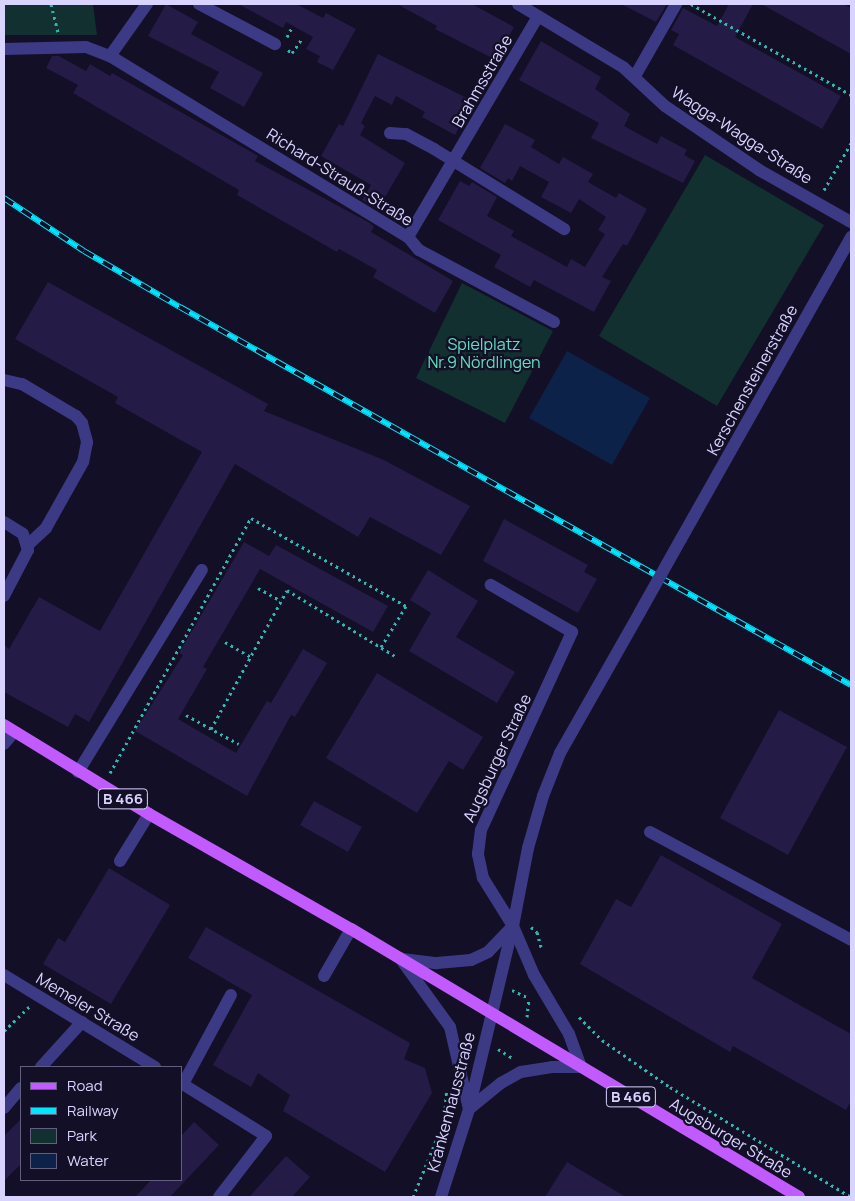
<!DOCTYPE html>
<meta charset="utf-8">
<style>
body{margin:0}
#map{position:relative;width:855px;height:1201px;overflow:hidden;background:#130f26;font-family:Manrope,sans-serif}
div>[style]{position:absolute}
[style*='--x']{left:calc(var(--x)*1px);top:calc(var(--y)*1px);width:calc(var(--w)*1px);rotate:calc(var(--a)*1deg)}
.green>*{inset:0;background:#12302f}
.water>*{inset:0;background:#0c2248}
.building>*{inset:0;background:#241b47}
.path>*{height:3px;margin-top:-1.5px;transform-origin:0;background:repeating-linear-gradient(90deg,#2fb8b0 0 2.5px,transparent 0 6.5px)}
.minor>*{height:12px;margin:-6px;padding:0 6px;transform-origin:6px;border-radius:6px;background:#3d3a85}
.major>*{height:12px;margin:-6px;padding:0 6px;transform-origin:6px;border-radius:6px;background:#c25bff}
.rail>*{height:5.5px;margin-top:-2.75px;transform-origin:0;background:repeating-linear-gradient(90deg,#130f26 0 11px,#00e5ff 0 22px);box-sizing:border-box;border-block:1px solid #00e5ff}
.minor-bridge>*{height:12px;margin:-6px;padding:0 6px;transform-origin:6px;border-radius:6px;background:#3d3a85}
span{translate:-50% -50%;white-space:nowrap;text-align:center;line-height:1.15;-webkit-text-stroke:4.5px #130f26;paint-order:stroke}
.shield-label span{padding:1px 4px;background:#130f26;border:1px solid;border-radius:4px;-webkit-text-stroke-width:0}
.shield-label{font-size:15px;color:#d9d4ff;font-weight:700}
.street-label{font-size:16px;color:#d9d4ff}
.park-label{font-size:16px;color:#5fe0c0}
.frame{position:absolute;inset:0;border:5px solid #d9d4ff;pointer-events:none}
.legend{position:absolute;left:20px;top:1066px;width:162px;height:115px;box-sizing:border-box;background:#130f26;border:1px solid #625e7d;margin:0;padding:6px 9px;list-style:none;font-size:15px;color:#d9d4ff}
.legend li{display:flex;align-items:center;gap:10px;height:25px}
.legend b{width:25px;border:1px solid #625e7d}
</style>
<div id="map">
<div class="green">
<div style="clip-path:polygon(4px 4px,93px 4px,97px 35px,4px 35px)"></div>
<div style="clip-path:polygon(705px 155px,824px 225px,717px 406px,599px 336px)"></div>
<div style="clip-path:polygon(462px 283px,553px 331px,505px 423px,416px 378px)"></div>
</div>
<div class="water">
<div style="clip-path:polygon(567px 351px,650px 398px,612px 465px,529px 418px)"></div>
</div>
<div class="building">
<div style="clip-path:polygon(166px 4px,198px 22px,191px 34px,263px 73px,244px 107px,210px 88px,219px 72px,148px 36px)"></div>
<div style="clip-path:polygon(238px 4px,296px 4px,323px 18px,326px 13px,356px 29px,333px 70px,317px 62px,320px 56px,306px 49px,313px 37px,286px 22px,283px 28px)"></div>
<div style="clip-path:polygon(397px 4px,472px 4px,514px 27px,496px 60px,435px 29px,437px 26px)"></div>
<div style="clip-path:polygon(621px 4px,667px 4px,656px 22px)"></div>
<div style="clip-path:polygon(729px 4px,753px 4px,735px 37px,841px 96px,822px 129px,673px 45px,679px 34px,671px 30px,683px 8px,717px 26px)"></div>
<div style="clip-path:polygon(761px 4px,843px 4px,851px 8px,851px 54px)"></div>
<div style="clip-path:polygon(541px 41px,601px 77px,595px 89px,630px 114px,624px 126px,657px 144px,661px 136px,687px 150px,684px 155px,695px 161px,683px 183px,591px 138px,599px 123px,519px 80px)"></div>
<div style="clip-path:polygon(378px 54px,473px 101px,455px 135px,422px 117px,425px 112px,396px 96px,392px 105px,375px 96px,361px 123px,365px 126px,360px 135px,405px 163px,378px 209px,362px 200px,371px 185px,321px 156px,339px 124px,343px 126px)"></div>
<div style="clip-path:polygon(52px 56px,59px 56px,86px 71px,90px 64px,110px 76px,112px 73px,258px 156px,255px 161px,370px 223px,374px 227px,371px 232px,453px 281px,435px 313px,373px 277px,377px 270px,339px 249px,337px 252px,237px 195px,239px 190px,73px 93px,78px 85px,46px 68px)"></div>
<div style="clip-path:polygon(505px 124px,535px 140px,531px 147px,559px 164px,563px 157px,593px 174px,588px 182px,616px 198px,619px 193px,647px 209px,627px 246px,623px 244px,602px 277px,611px 281px,594px 312px,534px 280px,530px 287px,494px 267px,501px 255px,438px 220px,460px 181px,469px 186px,472px 182px,497px 197px,487px 216px,514px 231px,511px 236px,567px 267px,571px 259px,585px 267px,605px 234px,598px 230px,606px 217px,579px 199px,571px 213px,541px 197px,549px 182px,520px 166px,512px 181px,508px 178px,505px 183px,480px 168px)"></div>
<div style="clip-path:polygon(48px 282px,268px 404px,264px 411px,384px 460px,470px 506px,441px 555px,370px 517px,358px 537px,235px 464px,89px 722px,75px 714px,68px 727px,4px 692px,4px 645px,9px 649px,39px 597px,100px 631px,202px 452px,115px 403px,118px 397px,15px 339px)"></div>
<div style="clip-path:polygon(504px 519px,588px 565px,584px 572px,597px 579px,578px 613px,483px 561px)"></div>
<div style="clip-path:polygon(244px 542px,269px 556px,276px 545px,388px 606px,373px 632px,260px 569px,203px 667px,207px 669px,178px 719px,236px 753px,267px 701px,271px 703px,303px 649px,327px 663px,295px 717px,291px 715px,247px 796px,135px 731px,183px 655px,179px 653px)"></div>
<div style="clip-path:polygon(428px 570px,478px 601px,456px 637px,515px 672px,497px 703px,409px 651px,431px 613px,410px 600px)"></div>
<div style="clip-path:polygon(377px 673px,483px 737px,463px 770px,449px 761px,417px 813px,326px 758px)"></div>
<div style="clip-path:polygon(779px 710px,847px 747px,788px 855px,720px 818px)"></div>
<div style="clip-path:polygon(314px 801px,362px 827px,348px 852px,300px 825px)"></div>
<div style="clip-path:polygon(661px 855px,782px 924px,752px 978px,851px 1034px,851px 1101px,846px 1110px,733px 1046px,730px 1052px,580px 964px,616px 899px,631px 907px)"></div>
<div style="clip-path:polygon(109px 868px,170px 905px,111px 1004px,43px 964px,58px 938px,65px 942px)"></div>
<div style="clip-path:polygon(206px 927px,410px 1043px,404px 1059px,425px 1068px,432px 1093px,385px 1172px,283px 1111px,290px 1095px,258px 1073px,251px 1087px,213px 1065px,252px 995px,188px 958px)"></div>
<div style="clip-path:polygon(21px 1119px,21px 1164px,4px 1181px,4px 1136px)"></div>
<div style="clip-path:polygon(194px 1122px,219px 1145px,170px 1197px,135px 1197px,151px 1180px,181px 1180px,181px 1136px)"></div>
<div style="clip-path:polygon(286px 1156px,310px 1177px,292px 1197px,249px 1197px)"></div>
<div style="clip-path:polygon(567px 1162px,626px 1197px,545px 1197px)"></div>
</div>
<div class="path">
<div style="--x:51;--y:4;--w:29;--a:76"></div>
<div style="--x:691;--y:4;--w:184;--a:29.6"></div>
<div style="--x:287;--y:37;--w:9;--a:-63"></div>
<div style="--x:288;--y:50;--w:5;--a:37"></div>
<div style="--x:292;--y:53;--w:19;--a:-55"></div>
<div style="--x:824;--y:190;--w:54;--a:-60.1"></div>
<div style="--x:258;--y:588;--w:26;--a:29"></div>
<div style="--x:225;--y:642;--w:30;--a:30"></div>
<div style="--x:186;--y:715;--w:60;--a:28.7"></div>
<div style="--x:211;--y:729;--w:158;--a:-61.3"></div>
<div style="--x:287;--y:590;--w:127;--a:31.4"></div>
<div style="--x:110;--y:773;--w:291;--a:-61.1"></div>
<div style="--x:251;--y:518;--w:178;--a:29.6"></div>
<div style="--x:406;--y:606;--w:48;--a:121.4"></div>
<div style="--x:531;--y:927;--w:8;--a:40"></div>
<div style="--x:537;--y:932;--w:16;--a:75"></div>
<div style="--x:512;--y:990;--w:19;--a:25"></div>
<div style="--x:527;--y:1017;--w:18;--a:-84"></div>
<div style="--x:579;--y:1017;--w:33;--a:45"></div>
<div style="--x:602;--y:1040;--w:83;--a:34.7"></div>
<div style="--x:670;--y:1087;--w:212;--a:31.3"></div>
<div style="--x:4;--y:1031;--w:35;--a:-44"></div>
<div style="--x:498;--y:1049;--w:19;--a:32"></div>
<div style="--x:413;--y:1197;--w:82;--a:-67.8"></div>
<div style="--x:444;--y:1121;--w:32;--a:-85"></div>
</div>
<div class="minor">
<div style="--x:199;--y:4;--w:86;--a:27.8"></div>
<div style="--x:518;--y:4;--w:122;--a:31"></div>
<div style="--x:623;--y:67;--w:57;--a:42.9"></div>
<div style="--x:665;--y:106;--w:114;--a:34.2"></div>
<div style="--x:759;--y:170;--w:106;--a:29.5"></div>
<div style="--x:4;--y:49;--w:82;--a:-1.4"></div>
<div style="--x:86;--y:47;--w:26;--a:21"></div>
<div style="--x:110;--y:56;--w:64;--a:-54.6"></div>
<div style="--x:110;--y:56;--w:349;--a:31.3"></div>
<div style="--x:408;--y:237;--w:17;--a:50"></div>
<div style="--x:419;--y:250;--w:153;--a:28.1"></div>
<div style="--x:635;--y:76;--w:83;--a:-60.3"></div>
<div style="--x:390;--y:133;--w:16;--a:4"></div>
<div style="--x:406;--y:134;--w:32;--a:28"></div>
<div style="--x:434;--y:149;--w:153;--a:31.6"></div>
<div style="--x:408;--y:237;--w:256;--a:-59.5"></div>
<div style="--x:4;--y:380;--w:18;--a:13"></div>
<div style="--x:22;--y:384;--w:63;--a:30.7"></div>
<div style="--x:76;--y:416;--w:9;--a:49"></div>
<div style="--x:82;--y:423;--w:20;--a:75"></div>
<div style="--x:87;--y:442;--w:20;--a:101"></div>
<div style="--x:83;--y:462;--w:76;--a:119.3"></div>
<div style="--x:46;--y:528;--w:25;--a:137"></div>
<div style="--x:4;--y:522;--w:22;--a:32"></div>
<div style="--x:23;--y:534;--w:17;--a:73"></div>
<div style="--x:28;--y:550;--w:52;--a:117.6"></div>
<div style="--x:681;--y:539;--w:347;--a:-60.6"></div>
<div style="--x:4;--y:744;--w:16;--a:-50"></div>
<div style="--x:78;--y:772;--w:237;--a:-58.5"></div>
<div style="--x:650;--y:832;--w:228;--a:28.2"></div>
<div style="--x:120;--y:861;--w:55;--a:-58.3"></div>
<div style="--x:400;--y:958;--w:85;--a:54.1"></div>
<div style="--x:450;--y:1027;--w:84;--a:77"></div>
<div style="--x:469;--y:1109;--w:41;--a:-39.1"></div>
<div style="--x:501;--y:1083;--w:23;--a:-29"></div>
<div style="--x:521;--y:1072;--w:31;--a:-9"></div>
<div style="--x:552;--y:1067;--w:29;--a:0"></div>
<div style="--x:581;--y:1067;--w:35;--a:-110"></div>
<div style="--x:569;--y:1034;--w:69;--a:-120.7"></div>
<div style="--x:534;--y:975;--w:53;--a:-113.2"></div>
<div style="--x:513;--y:926;--w:57;--a:-122"></div>
<div style="--x:483;--y:878;--w:25;--a:-102"></div>
<div style="--x:478;--y:854;--w:24;--a:-83"></div>
<div style="--x:481;--y:830;--w:218;--a:-65.3"></div>
<div style="--x:572;--y:632;--w:94;--a:-149.9"></div>
<div style="--x:402;--y:959;--w:35;--a:7"></div>
<div style="--x:437;--y:963;--w:34;--a:-5"></div>
<div style="--x:471;--y:960;--w:19;--a:-25"></div>
<div style="--x:488;--y:952;--w:33;--a:-46"></div>
<div style="--x:4;--y:975;--w:177;--a:31.4"></div>
<div style="--x:324;--y:976;--w:54;--a:-60.1"></div>
<div style="--x:41;--y:1067;--w:61;--a:-47.7"></div>
<div style="--x:181;--y:1083;--w:100;--a:31.9"></div>
<div style="--x:266;--y:1136;--w:77;--a:127.6"></div>
<div style="--x:183;--y:1084;--w:101;--a:-61.7"></div>
<div style="--x:4;--y:1108;--w:26;--a:-50"></div>
<div style="--x:441;--y:1197;--w:92;--a:-72.3"></div>
<div style="--x:469;--y:1109;--w:188;--a:-76.5"></div>
<div style="--x:513;--y:926;--w:79;--a:-79.1"></div>
<div style="--x:528;--y:848;--w:54;--a:-73.9"></div>
<div style="--x:543;--y:796;--w:46;--a:-68.4"></div>
<div style="--x:560;--y:753;--w:162;--a:-60.4"></div>
</div>
<div class="major">
<div style="--x:4;--y:725;--w:170;--a:31.5"></div>
<div style="--x:149;--y:814;--w:232;--a:29.7"></div>
<div style="--x:351;--y:929;--w:522;--a:30.89"></div>
</div>
<div class="rail">
<div style="--x:4;--y:198;--w:96;--a:33.5"></div>
<div style="--x:84;--y:251;--w:111;--a:30.3"></div>
<div style="--x:180;--y:307;--w:770;--a:29.39"></div>
</div>
<div class="minor-bridge">
<div style="--x:640;--y:612;--w:84;--a:-60.7"></div>
</div>
<div class="shield-label">
<span style="left:123px;top:799px">B 466</span>
<span style="left:631px;top:1097px">B 466</span>
</div>
<div class="street-label">
<span style="left:482px;top:81px;rotate:-60deg">Brahmsstraße</span>
<span style="left:742px;top:135px;rotate:33deg">Wagga-Wagga-Straße</span>
<span style="left:340px;top:177px;rotate:32deg">Richard-Strauß-Straße</span>
<span style="left:752px;top:380px;rotate:-61deg">Kerschensteinerstraße</span>
<span style="left:497px;top:758px;rotate:-65deg">Augsburger Straße</span>
<span style="left:88px;top:1007px;rotate:31deg">Memeler Straße</span>
<span style="left:451px;top:1102px;rotate:-75deg">Krankenhausstraße</span>
<span style="left:731px;top:1138px;rotate:31deg">Augsburger Straße</span>
</div>
<div class="park-label">
<span style="left:484px;top:353px">Spielplatz<br>Nr.9 Nördlingen</span>
</div>
<div class="frame"></div>
<ul class="legend">
<li><b style="height:6px;background:#c25bff"></b>Road</li>
<li><b style="height:6px;background:#00e5ff"></b>Railway</li>
<li><b style="height:14px;background:#12302f"></b>Park</li>
<li><b style="height:14px;background:#0c2248"></b>Water</li>
</ul>
</div>
